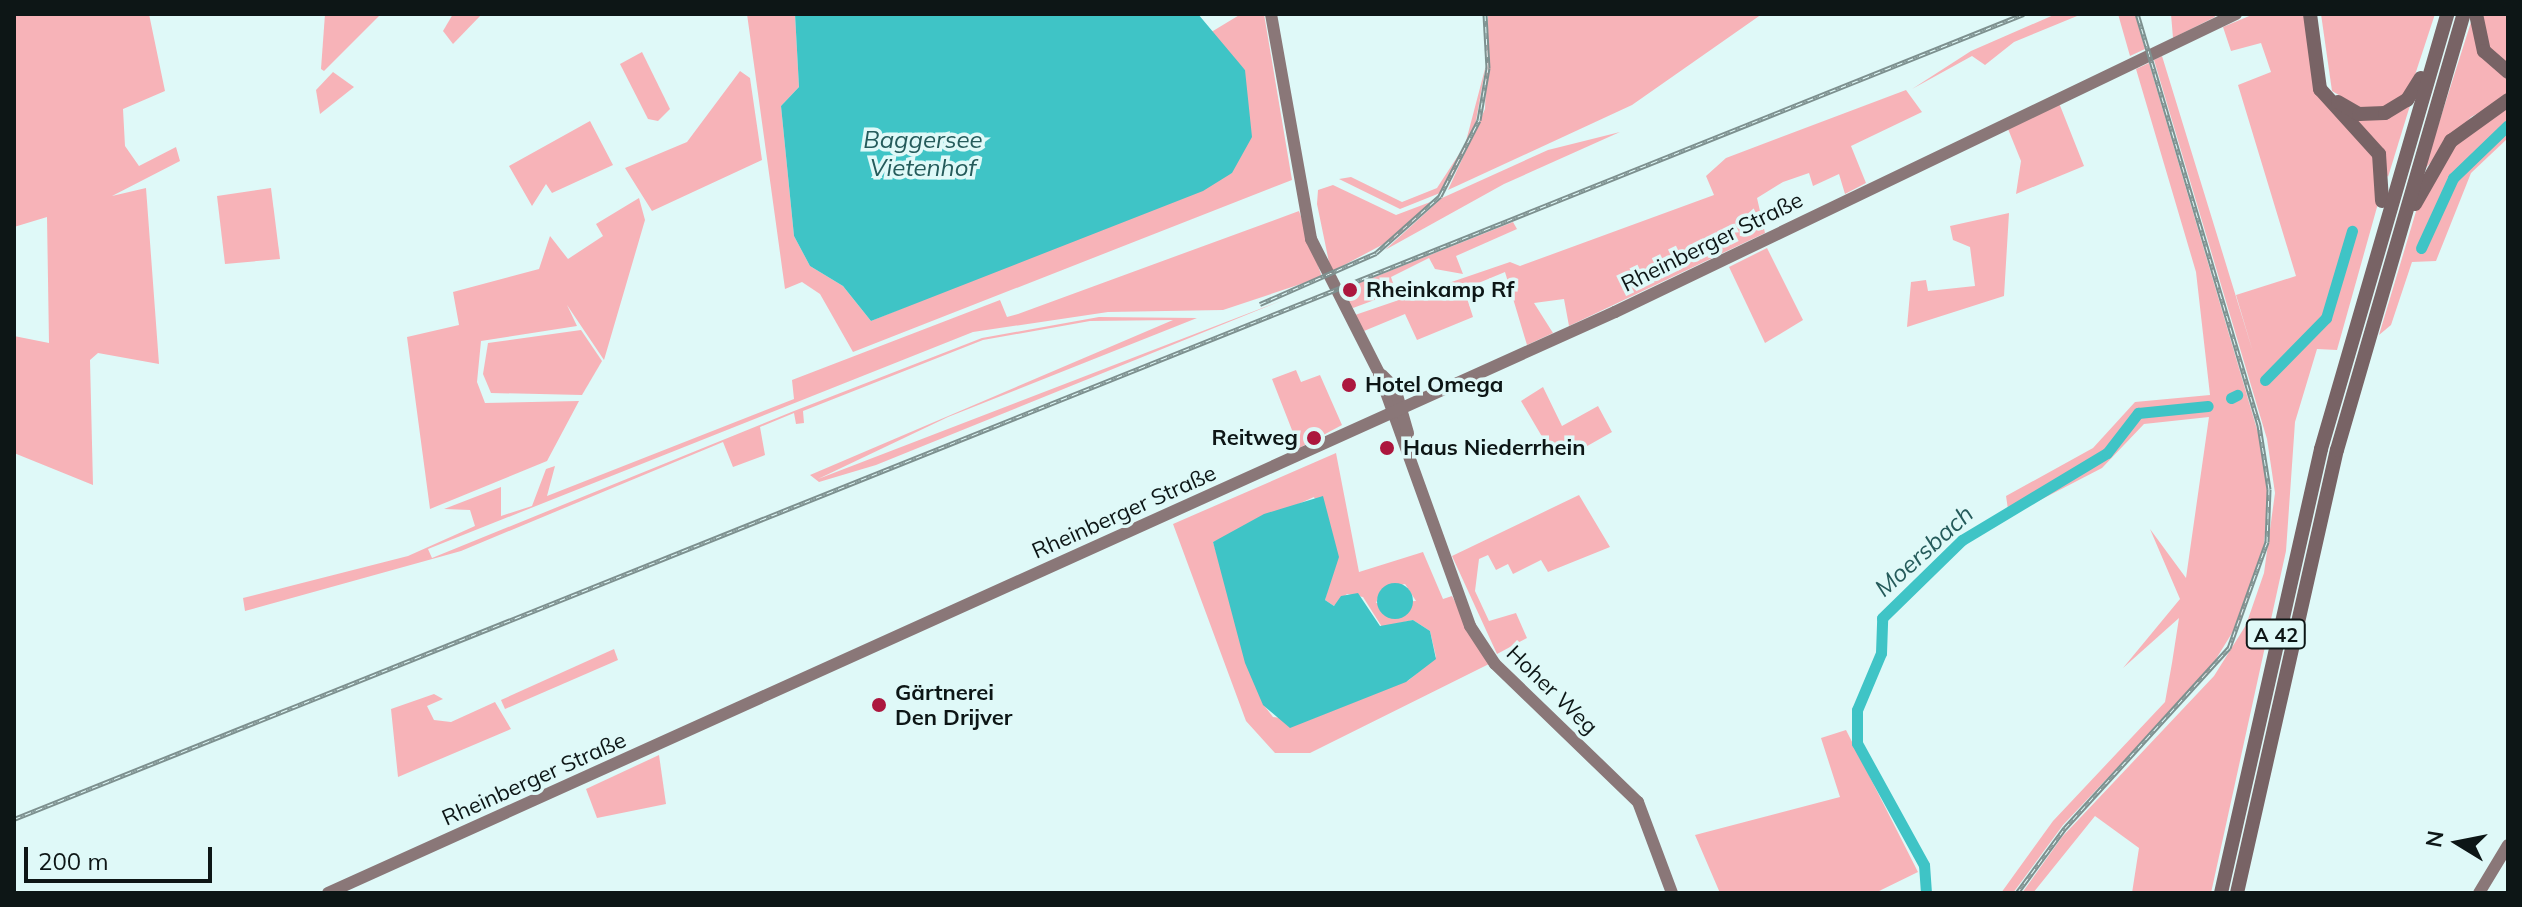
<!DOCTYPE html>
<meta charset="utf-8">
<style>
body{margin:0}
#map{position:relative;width:2522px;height:907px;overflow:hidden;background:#dff9f8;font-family:Mulish,sans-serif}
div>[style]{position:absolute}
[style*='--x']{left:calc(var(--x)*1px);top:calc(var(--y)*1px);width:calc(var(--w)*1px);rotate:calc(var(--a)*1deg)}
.green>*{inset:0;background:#f7b3b8}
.water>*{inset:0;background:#3fc4c6}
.round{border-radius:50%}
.river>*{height:11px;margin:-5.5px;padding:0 5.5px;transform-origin:5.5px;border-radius:5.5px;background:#3fc4c6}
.major>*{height:12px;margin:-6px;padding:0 6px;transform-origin:6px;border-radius:6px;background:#8a7778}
.highway>*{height:14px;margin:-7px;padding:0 7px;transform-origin:7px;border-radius:7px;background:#786365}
.rail>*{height:5px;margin-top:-2.5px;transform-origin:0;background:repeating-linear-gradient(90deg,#dff9f8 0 6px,#7d908f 0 12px);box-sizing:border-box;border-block:2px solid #7d908f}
.dots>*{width:22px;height:22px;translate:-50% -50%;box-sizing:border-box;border:4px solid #dff9f8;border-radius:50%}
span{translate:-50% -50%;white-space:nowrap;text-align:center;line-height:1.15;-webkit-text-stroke:7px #dff9f8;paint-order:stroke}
.shield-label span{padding:2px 6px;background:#dff9f8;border:2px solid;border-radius:6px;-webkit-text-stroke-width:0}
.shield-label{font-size:20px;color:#0d1616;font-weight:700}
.street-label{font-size:22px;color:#0d1616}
.poi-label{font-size:22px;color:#0d1616;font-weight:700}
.left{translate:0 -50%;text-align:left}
.right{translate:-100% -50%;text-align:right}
.water-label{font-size:24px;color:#255b5b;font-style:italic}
.frame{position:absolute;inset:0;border:16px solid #0d1616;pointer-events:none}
.north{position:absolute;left:2418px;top:803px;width:80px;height:80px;-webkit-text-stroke:6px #dff9f8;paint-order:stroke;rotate:280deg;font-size:22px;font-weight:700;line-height:32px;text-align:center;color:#0d1616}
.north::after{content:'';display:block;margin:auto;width:28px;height:36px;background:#0d1616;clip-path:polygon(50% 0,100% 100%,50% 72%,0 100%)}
.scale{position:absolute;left:24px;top:847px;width:188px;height:36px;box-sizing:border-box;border:4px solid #0d1616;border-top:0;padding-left:10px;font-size:24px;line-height:28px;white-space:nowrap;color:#0d1616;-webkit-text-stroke:6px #dff9f8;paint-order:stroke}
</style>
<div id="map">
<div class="green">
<div style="clip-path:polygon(14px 14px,149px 14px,165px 91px,123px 109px,125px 146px,139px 166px,176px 147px,180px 161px,112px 196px,146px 188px,159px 364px,98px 353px,90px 360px,93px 485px,14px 453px,14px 336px,49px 343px,47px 217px,14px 227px)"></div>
<div style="clip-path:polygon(325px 14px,381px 14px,324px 71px,321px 69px)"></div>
<div style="clip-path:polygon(453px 14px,482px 14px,453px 44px,443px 31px)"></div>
<div style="clip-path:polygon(747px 14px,795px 14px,799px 87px,781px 106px,794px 236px,810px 266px,843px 286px,871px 321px,1232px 173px,1245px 70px,1208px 34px,1241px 14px,1264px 14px,1292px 180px,853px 352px,820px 294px,802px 282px,785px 289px)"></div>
<div style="clip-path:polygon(1488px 14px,1762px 14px,1632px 105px,1448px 190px,1485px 109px)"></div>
<div style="clip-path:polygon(2056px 14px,2082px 14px,2014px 42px,1985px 65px,1972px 56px,1912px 89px,1971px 51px)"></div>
<div style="clip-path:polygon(2118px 14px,2135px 14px,2145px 49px,2130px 56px)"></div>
<div style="clip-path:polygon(2171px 14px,2214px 14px,2215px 17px,2173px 38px)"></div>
<div style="clip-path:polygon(2254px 14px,2304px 14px,2316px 90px,2376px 158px,2379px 200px,2337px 350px,2317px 349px,2295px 422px,2286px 551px,2211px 893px,2132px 893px,2139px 848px,2095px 816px,2033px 893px,2022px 893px,2062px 837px,2214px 676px,2246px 625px,2264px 573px,2275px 493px,2267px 439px,2154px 60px,2162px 56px,2253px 352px,2236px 295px,2296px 276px,2238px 85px,2271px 72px,2261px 43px,2231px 51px,2223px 27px)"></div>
<div style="clip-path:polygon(2321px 14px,2435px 14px,2412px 84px,2392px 106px,2366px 111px,2332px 91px)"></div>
<div style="clip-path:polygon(2479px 14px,2508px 14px,2508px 68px,2488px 51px)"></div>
<div style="clip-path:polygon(2472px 19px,2508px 75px,2508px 97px,2471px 117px,2424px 170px)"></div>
<div style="clip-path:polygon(642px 52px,670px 109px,658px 121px,648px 119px,620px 64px)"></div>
<div style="clip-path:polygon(2149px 63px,2259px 436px,2268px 493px,2264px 546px,2240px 620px,2208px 672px,2063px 825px,2013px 893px,2001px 893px,2053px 821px,2165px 702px,2172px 663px,2179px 618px,2123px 668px,2180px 599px,2150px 529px,2186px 578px,2209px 417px,2144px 424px,2102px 468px,2009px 516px,2006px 496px,2093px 448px,2135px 402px,2210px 395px,2196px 272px,2136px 69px)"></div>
<div style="clip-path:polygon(1486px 65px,1475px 126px,1457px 167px,1440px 193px,1400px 209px,1339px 179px,1351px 177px,1402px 202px,1437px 188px,1465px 145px)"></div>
<div style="clip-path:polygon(740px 71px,750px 78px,762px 160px,652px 211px,625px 168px,687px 142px)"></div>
<div style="clip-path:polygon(333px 72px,354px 87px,320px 114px,316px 90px)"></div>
<div style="clip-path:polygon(1906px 90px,1922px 112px,1851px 146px,1866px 183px,1845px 194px,1839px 174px,1813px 186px,1809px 173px,1783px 182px,1757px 198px,1765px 233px,1569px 326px,1564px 299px,1534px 303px,1553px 333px,1527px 345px,1505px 272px,1464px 289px,1473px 317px,1417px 340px,1405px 314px,1364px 331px,1355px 315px,1510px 262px,1520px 266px,1714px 195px,1706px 176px,1726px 158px)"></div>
<div style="clip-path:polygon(2412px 99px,2388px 177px,2353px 115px)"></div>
<div style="clip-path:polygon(2059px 103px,2084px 166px,2016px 194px,2021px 161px,2008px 129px)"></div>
<div style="clip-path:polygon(2508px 104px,2508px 138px,2471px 173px,2436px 261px,2412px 262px,2391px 325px,2379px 335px,2420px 198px,2450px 147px)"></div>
<div style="clip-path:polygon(590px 121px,613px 165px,552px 193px,546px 184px,532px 206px,509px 166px)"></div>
<div style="clip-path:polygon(1620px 132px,1504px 184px,1385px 250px,1442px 198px,1548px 150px)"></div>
<div style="clip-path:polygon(1333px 185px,1396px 215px,1433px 201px,1395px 238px,1331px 272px,1317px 204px,1318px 190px)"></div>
<div style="clip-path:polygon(271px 188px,280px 259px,225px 264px,217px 196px)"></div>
<div style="clip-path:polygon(639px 198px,645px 220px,604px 360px,567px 305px,577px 326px,481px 341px,477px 382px,485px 403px,579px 401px,547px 461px,430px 509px,407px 337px,459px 325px,453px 292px,539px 269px,550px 236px,568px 259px,603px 236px,596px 224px)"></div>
<div style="clip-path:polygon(1299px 211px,1322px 277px,1223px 310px,1108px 312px,973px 332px,428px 549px,432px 558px,794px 411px,982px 338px,1099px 317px,1197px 318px,948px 417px,818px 479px,1283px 300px,876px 465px,819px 482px,810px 475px,1173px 320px,1090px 321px,983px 340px,803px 411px,804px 423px,796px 424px,794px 413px,760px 427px,765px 455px,733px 467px,723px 442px,461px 551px,245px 611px,243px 598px,408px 556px,475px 526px,470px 510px,444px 509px,501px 487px,501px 516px,532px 506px,546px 469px,555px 466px,547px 496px,794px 399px,792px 380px,1000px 300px,1007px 317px,1018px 314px)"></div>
<div style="clip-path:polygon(2009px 213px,2004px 296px,1907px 327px,1911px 282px,1926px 280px,1928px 291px,1975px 286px,1970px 247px,1953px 240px,1950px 226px)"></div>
<div style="clip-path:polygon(1513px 222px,1517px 229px,1456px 256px,1463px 274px,1435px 269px,1429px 258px,1391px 277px,1396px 292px,1353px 308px,1344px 297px,1358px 291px,1357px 284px)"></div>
<div style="clip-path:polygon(1767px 248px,1803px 320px,1765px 343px,1729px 267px)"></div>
<div style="clip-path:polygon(581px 330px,602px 361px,582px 395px,491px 393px,483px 374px,488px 343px)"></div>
<div style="clip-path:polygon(1296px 370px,1301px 382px,1320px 375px,1342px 425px,1299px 448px,1272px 379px)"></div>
<div style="clip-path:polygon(1543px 387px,1562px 426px,1598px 406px,1612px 432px,1566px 458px,1554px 457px,1521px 401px)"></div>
<div style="clip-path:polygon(evenodd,1336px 453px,1359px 572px,1423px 552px,1443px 599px,1452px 596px,1489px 664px,1310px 753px,1275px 753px,1246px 721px,1173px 524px,1336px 453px,1314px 497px,1337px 552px,1325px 600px,1334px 606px,1347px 594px,1363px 597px,1382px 627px,1413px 620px,1430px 631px,1436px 657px,1409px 680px,1306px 721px,1273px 717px,1263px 704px,1213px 542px,1314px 497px,1336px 453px,1405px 584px,1416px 601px,1376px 603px,1381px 590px,1405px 584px)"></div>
<div style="clip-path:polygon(1579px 495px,1610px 547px,1548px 572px,1541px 560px,1513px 574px,1508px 564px,1496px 570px,1488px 555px,1479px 559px,1475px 591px,1489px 621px,1516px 613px,1527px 638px,1497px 654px,1452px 556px)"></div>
<div style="clip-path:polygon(614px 649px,618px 660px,505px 709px,501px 700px)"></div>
<div style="clip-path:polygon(434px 694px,443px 699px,427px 706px,434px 720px,451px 722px,495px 702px,511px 729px,398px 777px,391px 709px)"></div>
<div style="clip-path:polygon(1846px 730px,1918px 872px,1875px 893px,1720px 893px,1695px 835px,1840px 797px,1821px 738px)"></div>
<div style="clip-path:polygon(659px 755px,666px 804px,597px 818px,586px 789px)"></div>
</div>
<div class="water">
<div style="clip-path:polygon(795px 14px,1198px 14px,1245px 70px,1252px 137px,1232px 173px,1203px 191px,871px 321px,843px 286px,810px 266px,794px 236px,781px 106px,799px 87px)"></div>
<div style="clip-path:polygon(1323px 496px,1339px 557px,1325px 600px,1334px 606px,1341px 596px,1358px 593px,1380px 626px,1413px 620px,1430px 631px,1436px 659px,1406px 682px,1290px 728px,1263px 705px,1245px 663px,1213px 542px,1264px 514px)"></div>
<div class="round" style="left:1377px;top:583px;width:36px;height:36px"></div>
</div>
<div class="river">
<div style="--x:2421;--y:248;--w:77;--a:-65.4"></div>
<div style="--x:2453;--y:178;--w:76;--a:-43.9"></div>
<div style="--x:2265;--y:380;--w:87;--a:-45.5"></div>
<div style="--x:2326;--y:318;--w:91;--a:-73.4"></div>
<div style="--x:2231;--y:398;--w:7;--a:-27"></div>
<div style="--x:1926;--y:893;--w:28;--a:-94"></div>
<div style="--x:1924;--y:865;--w:139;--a:-118.8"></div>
<div style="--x:1857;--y:743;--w:33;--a:-90"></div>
<div style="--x:1857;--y:710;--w:62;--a:-67.2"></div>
<div style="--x:1881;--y:653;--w:35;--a:-88"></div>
<div style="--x:1882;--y:618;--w:112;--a:-44.3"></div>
<div style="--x:1962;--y:540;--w:169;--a:-31"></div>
<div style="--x:2107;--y:453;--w:51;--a:-52.2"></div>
<div style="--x:2138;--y:413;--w:70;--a:-5.7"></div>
</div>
<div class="major">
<div style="--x:1271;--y:14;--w:229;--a:79.9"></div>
<div style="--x:1311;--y:239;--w:150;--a:63.1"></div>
<div style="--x:1379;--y:373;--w:269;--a:70.2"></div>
<div style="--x:1470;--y:626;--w:45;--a:56.7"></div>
<div style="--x:1495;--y:664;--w:199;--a:44"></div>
<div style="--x:1638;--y:802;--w:97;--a:69.5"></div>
<div style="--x:1382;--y:375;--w:18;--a:45"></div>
<div style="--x:1395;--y:388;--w:47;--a:73.9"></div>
<div style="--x:328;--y:893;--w:1412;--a:-24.3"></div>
<div style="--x:1615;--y:312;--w:689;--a:-25.64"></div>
<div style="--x:2479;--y:893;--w:56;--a:-58.9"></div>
</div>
<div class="highway">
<div style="--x:2310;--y:14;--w:76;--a:82.4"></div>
<div style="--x:2320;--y:89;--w:88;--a:47.8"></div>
<div style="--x:2379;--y:154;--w:47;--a:86.3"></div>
<div style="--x:2476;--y:14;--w:38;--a:78"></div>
<div style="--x:2484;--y:51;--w:32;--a:41"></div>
<div style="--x:2338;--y:102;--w:24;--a:30"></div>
<div style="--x:2359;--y:114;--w:26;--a:-2"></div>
<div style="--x:2385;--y:113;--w:26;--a:-31"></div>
<div style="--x:2407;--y:100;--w:26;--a:-58"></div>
<div style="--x:2415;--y:204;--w:73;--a:-60.3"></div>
<div style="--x:2451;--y:141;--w:70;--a:-35.7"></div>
<div style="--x:2221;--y:893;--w:455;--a:-77.3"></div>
<div style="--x:2321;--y:449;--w:453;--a:-73.8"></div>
<div style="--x:2237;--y:893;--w:454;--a:-77.3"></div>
<div style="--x:2337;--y:450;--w:454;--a:-73.8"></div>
</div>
<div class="rail">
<div style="--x:1260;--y:304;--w:127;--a:-23.7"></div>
<div style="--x:1376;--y:253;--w:86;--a:-41.7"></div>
<div style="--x:1440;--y:196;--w:85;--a:-62.8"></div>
<div style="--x:1479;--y:120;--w:53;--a:-80.2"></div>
<div style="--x:1488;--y:68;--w:54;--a:-93.2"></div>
<div style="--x:14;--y:819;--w:2165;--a:-21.83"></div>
<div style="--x:2017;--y:893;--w:81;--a:-53.6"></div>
<div style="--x:2065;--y:828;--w:244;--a:-47.7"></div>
<div style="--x:2229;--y:648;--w:113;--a:-70.3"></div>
<div style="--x:2267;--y:542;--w:53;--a:-87.8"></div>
<div style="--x:2269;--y:489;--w:65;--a:-98.9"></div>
<div style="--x:2259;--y:425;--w:429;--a:-106.5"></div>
</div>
<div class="dots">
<div style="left:1350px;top:290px;background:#ac173e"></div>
<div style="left:1349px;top:385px;background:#ac173e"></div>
<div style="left:1314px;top:438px;background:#ac173e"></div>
<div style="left:1387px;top:448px;background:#ac173e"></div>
<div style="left:879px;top:705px;background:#ac173e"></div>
</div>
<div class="shield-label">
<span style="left:2276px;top:634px">A 42</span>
</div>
<div class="street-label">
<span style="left:1712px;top:242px;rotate:-26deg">Rheinberger Straße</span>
<span style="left:1124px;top:512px;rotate:-24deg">Rheinberger Straße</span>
<span style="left:1552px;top:690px;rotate:44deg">Hoher Weg</span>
<span style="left:534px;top:779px;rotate:-24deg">Rheinberger Straße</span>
</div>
<div class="poi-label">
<span class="left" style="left:1366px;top:290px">Rheinkamp Rf</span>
<span class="left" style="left:1365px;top:385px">Hotel Omega</span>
<span class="right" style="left:1298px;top:438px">Reitweg</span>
<span class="left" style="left:1403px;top:448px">Haus Niederrhein</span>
<span class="left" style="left:895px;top:705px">Gärtnerei<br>Den Drijver</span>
</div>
<div class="water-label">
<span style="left:923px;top:154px">Baggersee<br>Vietenhof</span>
<span style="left:1924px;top:551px;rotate:-42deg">Moersbach</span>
</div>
<div class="frame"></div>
<div class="north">N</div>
<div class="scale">200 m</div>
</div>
